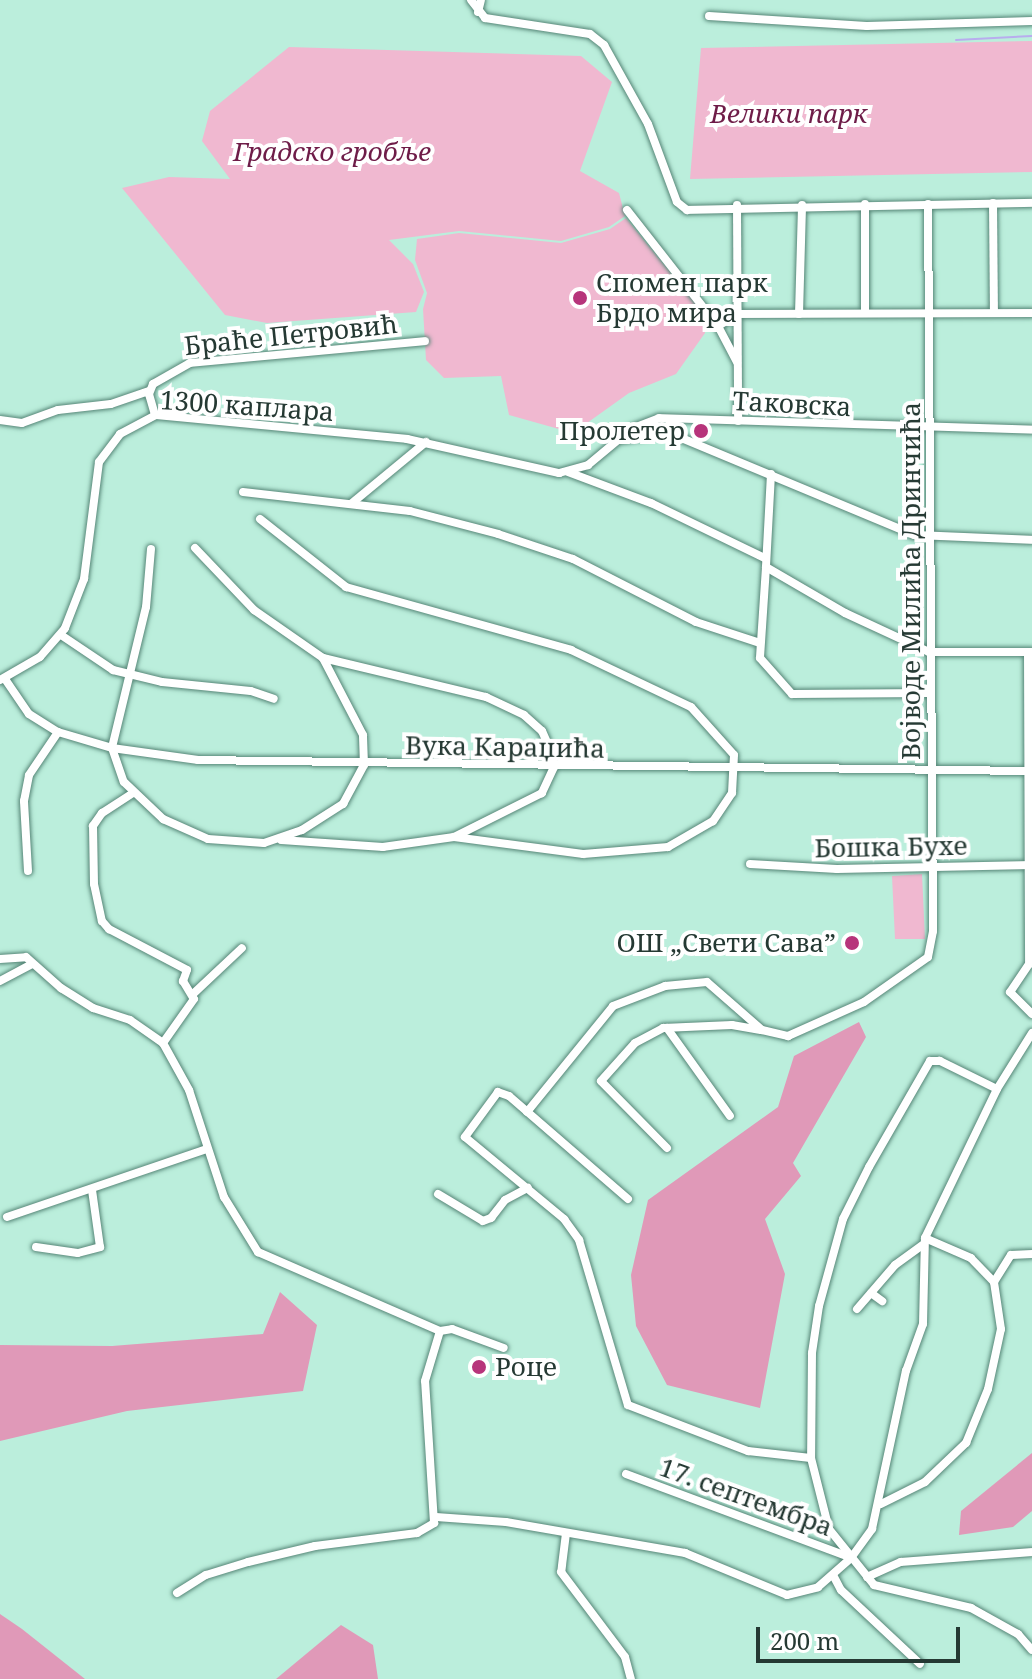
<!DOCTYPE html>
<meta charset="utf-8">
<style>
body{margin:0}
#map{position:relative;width:1032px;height:1679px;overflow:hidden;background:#bbeedc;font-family:"Noto Serif",serif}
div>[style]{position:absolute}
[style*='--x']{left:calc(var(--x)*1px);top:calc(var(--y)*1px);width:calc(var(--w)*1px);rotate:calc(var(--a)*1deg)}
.green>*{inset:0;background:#f0b8d0}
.forest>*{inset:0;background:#e099b8}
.stream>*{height:2px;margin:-1px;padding:0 1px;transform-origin:1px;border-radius:1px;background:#b8adee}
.roads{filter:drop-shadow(0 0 2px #568677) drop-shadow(0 0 2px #568677)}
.minor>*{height:8px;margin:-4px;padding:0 4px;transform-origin:4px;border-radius:4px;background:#fff}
.dots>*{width:22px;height:22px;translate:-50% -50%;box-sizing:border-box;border:4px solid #fff;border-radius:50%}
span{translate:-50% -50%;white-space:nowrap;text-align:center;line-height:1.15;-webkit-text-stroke:8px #fff;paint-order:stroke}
.park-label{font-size:26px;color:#6e1c48;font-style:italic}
.poi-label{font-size:26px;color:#253933}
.left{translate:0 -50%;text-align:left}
.right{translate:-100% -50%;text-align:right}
.street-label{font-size:26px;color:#253933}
.scale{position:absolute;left:756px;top:1627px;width:204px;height:36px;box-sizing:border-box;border:4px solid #253933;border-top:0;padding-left:10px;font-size:24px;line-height:28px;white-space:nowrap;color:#253933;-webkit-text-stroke:6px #fff;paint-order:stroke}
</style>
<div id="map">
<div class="green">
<div style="clip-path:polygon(1032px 41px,1032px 172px,690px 179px,701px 48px)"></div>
<div style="clip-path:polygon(289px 47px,581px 56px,612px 82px,580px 171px,619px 193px,625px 216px,609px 227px,561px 241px,459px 231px,389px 240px,413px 264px,424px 292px,416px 312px,267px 323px,225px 315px,122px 188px,169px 177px,230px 179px,202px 141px,210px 111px)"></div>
<div style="clip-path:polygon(626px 218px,704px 314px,705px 333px,676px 374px,629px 393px,573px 433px,509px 415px,501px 376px,444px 378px,426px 360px,423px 309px,427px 293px,415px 260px,417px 239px,459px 233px,561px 243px,610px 229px)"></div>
<div style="clip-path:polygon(922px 874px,925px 939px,895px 939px,892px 876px)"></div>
</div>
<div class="forest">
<div style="clip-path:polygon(859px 1022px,866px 1037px,793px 1163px,801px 1176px,765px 1219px,785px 1274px,760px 1408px,667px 1385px,636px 1326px,631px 1275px,648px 1200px,778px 1107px,794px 1056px)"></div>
<div style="clip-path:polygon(280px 1292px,317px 1325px,303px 1391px,127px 1411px,0 1441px,0 1345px,112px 1346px,263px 1334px)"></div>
<div style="clip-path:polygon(1032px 1453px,1032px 1511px,1013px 1527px,959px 1535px,961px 1511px)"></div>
<div style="clip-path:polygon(0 1614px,22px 1629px,85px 1679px,0 1679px)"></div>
<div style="clip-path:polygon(341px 1625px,373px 1645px,378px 1679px,276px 1679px)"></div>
</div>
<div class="stream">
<div style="--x:956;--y:40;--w:76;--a:-3"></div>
</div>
<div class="roads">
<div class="minor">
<div style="--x:471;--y:0;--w:23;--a:52"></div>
<div style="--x:485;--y:18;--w:106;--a:8.7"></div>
<div style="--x:590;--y:34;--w:18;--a:38"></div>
<div style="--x:604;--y:45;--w:90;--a:60.9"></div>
<div style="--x:648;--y:124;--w:83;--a:69.6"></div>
<div style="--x:677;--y:202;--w:13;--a:39"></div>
<div style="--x:687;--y:210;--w:345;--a:-1.2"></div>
<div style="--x:478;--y:12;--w:12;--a:-76"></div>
<div style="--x:709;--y:16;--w:158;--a:3.6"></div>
<div style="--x:867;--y:26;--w:165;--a:-1.7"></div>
<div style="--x:993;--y:203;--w:110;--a:89.5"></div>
<div style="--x:865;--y:204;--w:109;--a:90"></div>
<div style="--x:737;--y:205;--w:216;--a:89.7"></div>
<div style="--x:627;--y:210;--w:147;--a:51.9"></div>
<div style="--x:718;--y:326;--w:41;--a:62.2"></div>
<div style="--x:799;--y:314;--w:109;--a:-88.4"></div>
<div style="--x:718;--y:326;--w:23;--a:-31"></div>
<div style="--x:738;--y:314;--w:294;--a:-0.2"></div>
<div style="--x:155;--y:415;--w:22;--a:-106"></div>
<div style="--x:149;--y:394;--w:11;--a:-68"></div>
<div style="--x:153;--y:384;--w:43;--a:-29.6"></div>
<div style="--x:190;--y:363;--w:236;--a:-5.3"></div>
<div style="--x:0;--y:420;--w:22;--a:8"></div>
<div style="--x:22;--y:423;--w:38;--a:-20"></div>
<div style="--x:58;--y:410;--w:53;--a:-6.5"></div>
<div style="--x:111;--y:404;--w:40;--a:-18.9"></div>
<div style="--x:623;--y:439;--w:45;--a:-9"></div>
<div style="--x:667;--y:432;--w:268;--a:22.6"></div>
<div style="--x:914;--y:535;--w:118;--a:2.4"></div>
<div style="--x:568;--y:472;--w:89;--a:20.5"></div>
<div style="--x:651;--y:503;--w:127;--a:25.8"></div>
<div style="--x:771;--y:474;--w:93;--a:93.1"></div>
<div style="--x:766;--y:567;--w:91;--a:30.2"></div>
<div style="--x:845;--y:613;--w:93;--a:24.9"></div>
<div style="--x:929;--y:652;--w:103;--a:0"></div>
<div style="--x:243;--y:492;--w:168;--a:6.5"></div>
<div style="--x:410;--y:511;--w:91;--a:14.6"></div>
<div style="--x:498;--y:534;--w:79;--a:18.4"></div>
<div style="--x:573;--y:559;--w:138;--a:27.1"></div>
<div style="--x:696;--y:622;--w:67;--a:18.2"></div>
<div style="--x:352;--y:503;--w:96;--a:-39.5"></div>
<div style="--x:260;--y:519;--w:110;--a:38.3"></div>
<div style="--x:346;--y:587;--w:234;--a:15.6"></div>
<div style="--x:571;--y:650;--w:133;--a:25.4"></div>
<div style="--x:691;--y:707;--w:64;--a:48.1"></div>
<div style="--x:734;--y:755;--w:38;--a:93"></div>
<div style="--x:732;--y:793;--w:34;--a:124"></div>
<div style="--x:713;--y:821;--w:52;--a:150"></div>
<div style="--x:668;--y:847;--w:85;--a:175.3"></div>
<div style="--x:583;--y:854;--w:130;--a:-172.5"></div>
<div style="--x:195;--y:548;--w:86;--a:46.4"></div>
<div style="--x:254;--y:610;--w:84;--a:34.8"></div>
<div style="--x:323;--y:658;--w:168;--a:13.5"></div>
<div style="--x:486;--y:697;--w:42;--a:25.3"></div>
<div style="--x:524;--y:715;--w:24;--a:42"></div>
<div style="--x:542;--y:731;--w:20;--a:66"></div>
<div style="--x:550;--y:749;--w:18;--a:77"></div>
<div style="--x:554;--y:767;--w:29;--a:115"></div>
<div style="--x:542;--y:793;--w:98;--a:153.4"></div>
<div style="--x:454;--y:837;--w:72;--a:172"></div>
<div style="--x:383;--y:847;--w:102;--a:-176.1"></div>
<div style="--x:151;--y:549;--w:58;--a:94.9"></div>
<div style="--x:146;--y:607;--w:145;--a:103.6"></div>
<div style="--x:112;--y:748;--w:36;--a:71"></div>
<div style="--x:124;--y:782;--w:54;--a:43.5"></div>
<div style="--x:163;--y:819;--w:49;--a:24"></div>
<div style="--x:208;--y:839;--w:56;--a:4.1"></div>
<div style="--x:264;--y:843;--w:40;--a:-18.9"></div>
<div style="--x:302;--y:830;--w:49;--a:-32.4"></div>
<div style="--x:343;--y:804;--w:44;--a:-61.7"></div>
<div style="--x:364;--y:765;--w:30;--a:-92"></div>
<div style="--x:363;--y:735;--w:87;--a:-117.5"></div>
<div style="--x:766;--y:567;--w:91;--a:93.8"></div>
<div style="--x:760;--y:658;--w:48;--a:48.4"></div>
<div style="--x:792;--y:694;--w:137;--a:-0.4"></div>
<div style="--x:61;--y:635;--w:63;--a:33.9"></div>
<div style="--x:113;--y:670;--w:50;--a:13.8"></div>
<div style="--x:162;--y:682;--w:89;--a:5.8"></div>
<div style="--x:251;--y:691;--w:24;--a:19"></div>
<div style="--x:1028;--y:652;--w:312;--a:89.8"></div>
<div style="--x:1029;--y:964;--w:34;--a:124"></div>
<div style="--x:1010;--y:992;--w:31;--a:45"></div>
<div style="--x:5;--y:679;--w:42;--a:55.6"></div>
<div style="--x:29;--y:714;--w:34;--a:32"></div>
<div style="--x:58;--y:732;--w:56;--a:16.5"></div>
<div style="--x:112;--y:748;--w:87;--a:7.9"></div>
<div style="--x:198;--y:760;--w:834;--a:0.76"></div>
<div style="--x:0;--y:680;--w:46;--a:-29.9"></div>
<div style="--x:40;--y:657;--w:38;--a:-49"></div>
<div style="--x:65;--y:628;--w:53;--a:-68.8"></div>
<div style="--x:84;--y:579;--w:118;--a:-82.7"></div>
<div style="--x:99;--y:462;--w:35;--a:-53"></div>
<div style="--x:120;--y:434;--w:40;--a:-28"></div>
<div style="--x:155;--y:415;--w:253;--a:5.4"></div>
<div style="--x:407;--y:439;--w:156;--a:12.6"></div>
<div style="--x:559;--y:473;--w:30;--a:-15"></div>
<div style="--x:588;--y:465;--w:56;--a:-39.9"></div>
<div style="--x:631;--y:429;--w:30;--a:-21"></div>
<div style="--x:659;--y:418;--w:373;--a:1.8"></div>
<div style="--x:133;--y:793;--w:37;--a:147"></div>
<div style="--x:102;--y:813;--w:16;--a:125"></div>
<div style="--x:93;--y:826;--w:58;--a:89"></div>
<div style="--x:94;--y:884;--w:38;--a:78"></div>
<div style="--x:102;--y:921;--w:11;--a:49"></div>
<div style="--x:109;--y:929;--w:88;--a:27.7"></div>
<div style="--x:187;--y:970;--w:12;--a:110"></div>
<div style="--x:183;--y:981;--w:21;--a:59"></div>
<div style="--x:194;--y:999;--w:54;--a:125.2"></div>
<div style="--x:750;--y:864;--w:87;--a:3.3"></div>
<div style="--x:837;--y:869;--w:195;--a:-1.2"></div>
<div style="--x:28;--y:871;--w:70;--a:-93.3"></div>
<div style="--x:24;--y:801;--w:26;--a:-79"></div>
<div style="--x:29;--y:775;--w:52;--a:-56"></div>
<div style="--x:0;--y:959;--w:26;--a:-4"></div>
<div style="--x:26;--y:957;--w:47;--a:41.5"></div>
<div style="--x:61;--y:988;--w:38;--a:32"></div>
<div style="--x:93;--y:1008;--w:39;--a:18"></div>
<div style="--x:130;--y:1020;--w:40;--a:34.9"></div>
<div style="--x:163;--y:1043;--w:54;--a:61"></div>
<div style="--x:189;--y:1090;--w:113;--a:71.9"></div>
<div style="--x:224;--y:1197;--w:65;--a:58.3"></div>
<div style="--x:258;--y:1252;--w:198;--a:23.5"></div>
<div style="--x:0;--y:981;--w:36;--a:-28"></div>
<div style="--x:193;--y:994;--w:67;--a:-43.2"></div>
<div style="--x:667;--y:1028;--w:108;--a:54.4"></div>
<div style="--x:997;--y:1089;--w:64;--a:-153.8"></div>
<div style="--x:940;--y:1061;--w:10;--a:180"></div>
<div style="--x:930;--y:1061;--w:122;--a:119.9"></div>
<div style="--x:869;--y:1167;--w:58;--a:116.6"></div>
<div style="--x:843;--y:1219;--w:90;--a:105.4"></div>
<div style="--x:819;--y:1306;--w:48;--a:98.5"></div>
<div style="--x:812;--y:1353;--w:105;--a:90.5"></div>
<div style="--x:811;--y:1458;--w:73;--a:75.8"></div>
<div style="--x:829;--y:1529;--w:72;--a:51.2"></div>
<div style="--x:874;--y:1585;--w:100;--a:13.3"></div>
<div style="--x:971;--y:1608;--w:54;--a:29"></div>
<div style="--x:1018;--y:1634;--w:21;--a:49"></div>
<div style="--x:527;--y:1112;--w:136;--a:-50.9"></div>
<div style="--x:613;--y:1006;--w:56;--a:-21"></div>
<div style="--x:665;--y:986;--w:42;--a:-5.4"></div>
<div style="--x:707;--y:982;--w:73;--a:41.1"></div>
<div style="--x:762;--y:1030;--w:27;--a:13"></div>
<div style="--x:788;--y:1036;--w:83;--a:-24.1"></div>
<div style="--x:864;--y:1002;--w:78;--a:-35.1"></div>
<div style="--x:928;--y:957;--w:26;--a:-79"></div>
<div style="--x:933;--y:931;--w:727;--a:-90.39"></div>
<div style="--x:667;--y:1148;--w:94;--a:-134.6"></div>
<div style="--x:601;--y:1081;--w:51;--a:-48.2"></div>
<div style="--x:635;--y:1043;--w:32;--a:-28"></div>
<div style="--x:663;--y:1028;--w:69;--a:-2.5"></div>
<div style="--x:732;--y:1025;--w:29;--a:10"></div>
<div style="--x:438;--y:1194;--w:52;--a:31"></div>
<div style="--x:483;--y:1221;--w:9;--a:-21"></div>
<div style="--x:491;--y:1218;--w:23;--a:-52"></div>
<div style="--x:505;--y:1200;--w:26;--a:-28"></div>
<div style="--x:628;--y:1199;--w:157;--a:-139.1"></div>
<div style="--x:509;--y:1096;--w:12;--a:-160"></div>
<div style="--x:498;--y:1092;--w:56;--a:126.3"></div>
<div style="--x:465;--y:1137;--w:129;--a:39.6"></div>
<div style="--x:564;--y:1219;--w:26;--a:54"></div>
<div style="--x:579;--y:1240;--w:172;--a:73.5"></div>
<div style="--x:628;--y:1405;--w:129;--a:21"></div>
<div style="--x:748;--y:1451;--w:63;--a:6.3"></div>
<div style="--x:7;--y:1217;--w:211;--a:-18.8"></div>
<div style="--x:36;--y:1247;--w:42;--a:8.1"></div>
<div style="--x:78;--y:1253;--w:23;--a:-15"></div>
<div style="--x:100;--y:1247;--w:58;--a:-98"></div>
<div style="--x:994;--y:1282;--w:32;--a:-58"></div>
<div style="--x:1011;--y:1255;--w:21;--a:-3"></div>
<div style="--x:871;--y:1293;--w:14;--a:36"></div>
<div style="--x:857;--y:1309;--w:58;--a:-49.2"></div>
<div style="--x:895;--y:1265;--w:34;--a:-36"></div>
<div style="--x:440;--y:1331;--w:12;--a:-9"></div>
<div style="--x:452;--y:1329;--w:55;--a:20.1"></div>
<div style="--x:626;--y:1474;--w:236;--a:20.4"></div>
<div style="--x:881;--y:1504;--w:49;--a:-26.6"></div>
<div style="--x:925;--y:1482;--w:57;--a:-43.6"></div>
<div style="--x:966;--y:1443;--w:58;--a:-67.8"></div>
<div style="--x:988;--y:1389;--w:61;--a:-77.8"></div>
<div style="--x:1001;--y:1329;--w:48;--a:-98.5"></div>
<div style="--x:994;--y:1282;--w:33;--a:-134"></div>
<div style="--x:971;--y:1258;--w:50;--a:-156.5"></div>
<div style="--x:436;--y:1517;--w:70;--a:4.1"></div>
<div style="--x:506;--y:1522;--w:182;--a:9.8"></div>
<div style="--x:685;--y:1553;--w:110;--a:22.4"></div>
<div style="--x:787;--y:1595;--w:32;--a:-14"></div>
<div style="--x:818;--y:1587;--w:44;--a:-41.3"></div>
<div style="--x:851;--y:1558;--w:36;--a:-54"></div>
<div style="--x:872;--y:1529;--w:162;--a:-77.9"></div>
<div style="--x:906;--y:1371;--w:50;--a:-70.1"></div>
<div style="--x:923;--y:1324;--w:86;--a:-88.7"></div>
<div style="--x:925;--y:1238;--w:165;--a:-64.2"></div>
<div style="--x:997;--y:1089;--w:66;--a:-58"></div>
<div style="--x:566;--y:1533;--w:39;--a:97"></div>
<div style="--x:561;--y:1572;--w:106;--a:53"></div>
<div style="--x:625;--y:1657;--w:23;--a:75"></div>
<div style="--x:833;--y:1575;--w:17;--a:62"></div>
<div style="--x:841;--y:1590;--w:108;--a:43.1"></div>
<div style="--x:867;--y:1577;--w:37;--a:-24"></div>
<div style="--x:901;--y:1562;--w:131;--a:-4.4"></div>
<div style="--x:177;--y:1593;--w:34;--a:-32"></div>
<div style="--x:206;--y:1575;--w:44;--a:-17.2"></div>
<div style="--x:248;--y:1562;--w:69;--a:-13.4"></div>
<div style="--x:315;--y:1546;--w:103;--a:-7.3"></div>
<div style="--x:417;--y:1533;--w:20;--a:-30"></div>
<div style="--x:434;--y:1523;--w:142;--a:-93.6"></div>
<div style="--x:425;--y:1381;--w:52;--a:-73.3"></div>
</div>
</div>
<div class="dots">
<div style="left:580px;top:298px;background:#b7347b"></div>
<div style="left:701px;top:431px;background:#b7347b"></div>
<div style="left:852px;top:943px;background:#b7347b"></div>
<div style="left:479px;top:1367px;background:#b7347b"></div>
</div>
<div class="park-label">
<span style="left:789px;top:114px">Велики парк</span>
<span style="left:332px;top:152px">Градско гробље</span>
</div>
<div class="poi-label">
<span class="left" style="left:596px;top:298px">Спомен парк<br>Брдо мира</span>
<span class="right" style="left:685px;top:431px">Пролетер</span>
<span class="right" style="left:836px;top:943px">ОШ „Свети Сава”</span>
<span class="left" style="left:495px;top:1367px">Роце</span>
</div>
<div class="street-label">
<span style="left:291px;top:335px;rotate:-6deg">Браће Петровић</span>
<span style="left:792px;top:404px;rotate:3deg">Таковска</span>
<span style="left:247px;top:406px;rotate:4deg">1300 каплара</span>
<span style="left:911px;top:581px;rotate:-90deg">Војводе Милића Дринчића</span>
<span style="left:505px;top:747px;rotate:1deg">Вука Караџића</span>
<span style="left:891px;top:847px;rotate:-1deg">Бошка Бухе</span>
<span style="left:746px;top:1497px;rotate:20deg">17. септембра</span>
</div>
<div class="scale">200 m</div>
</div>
